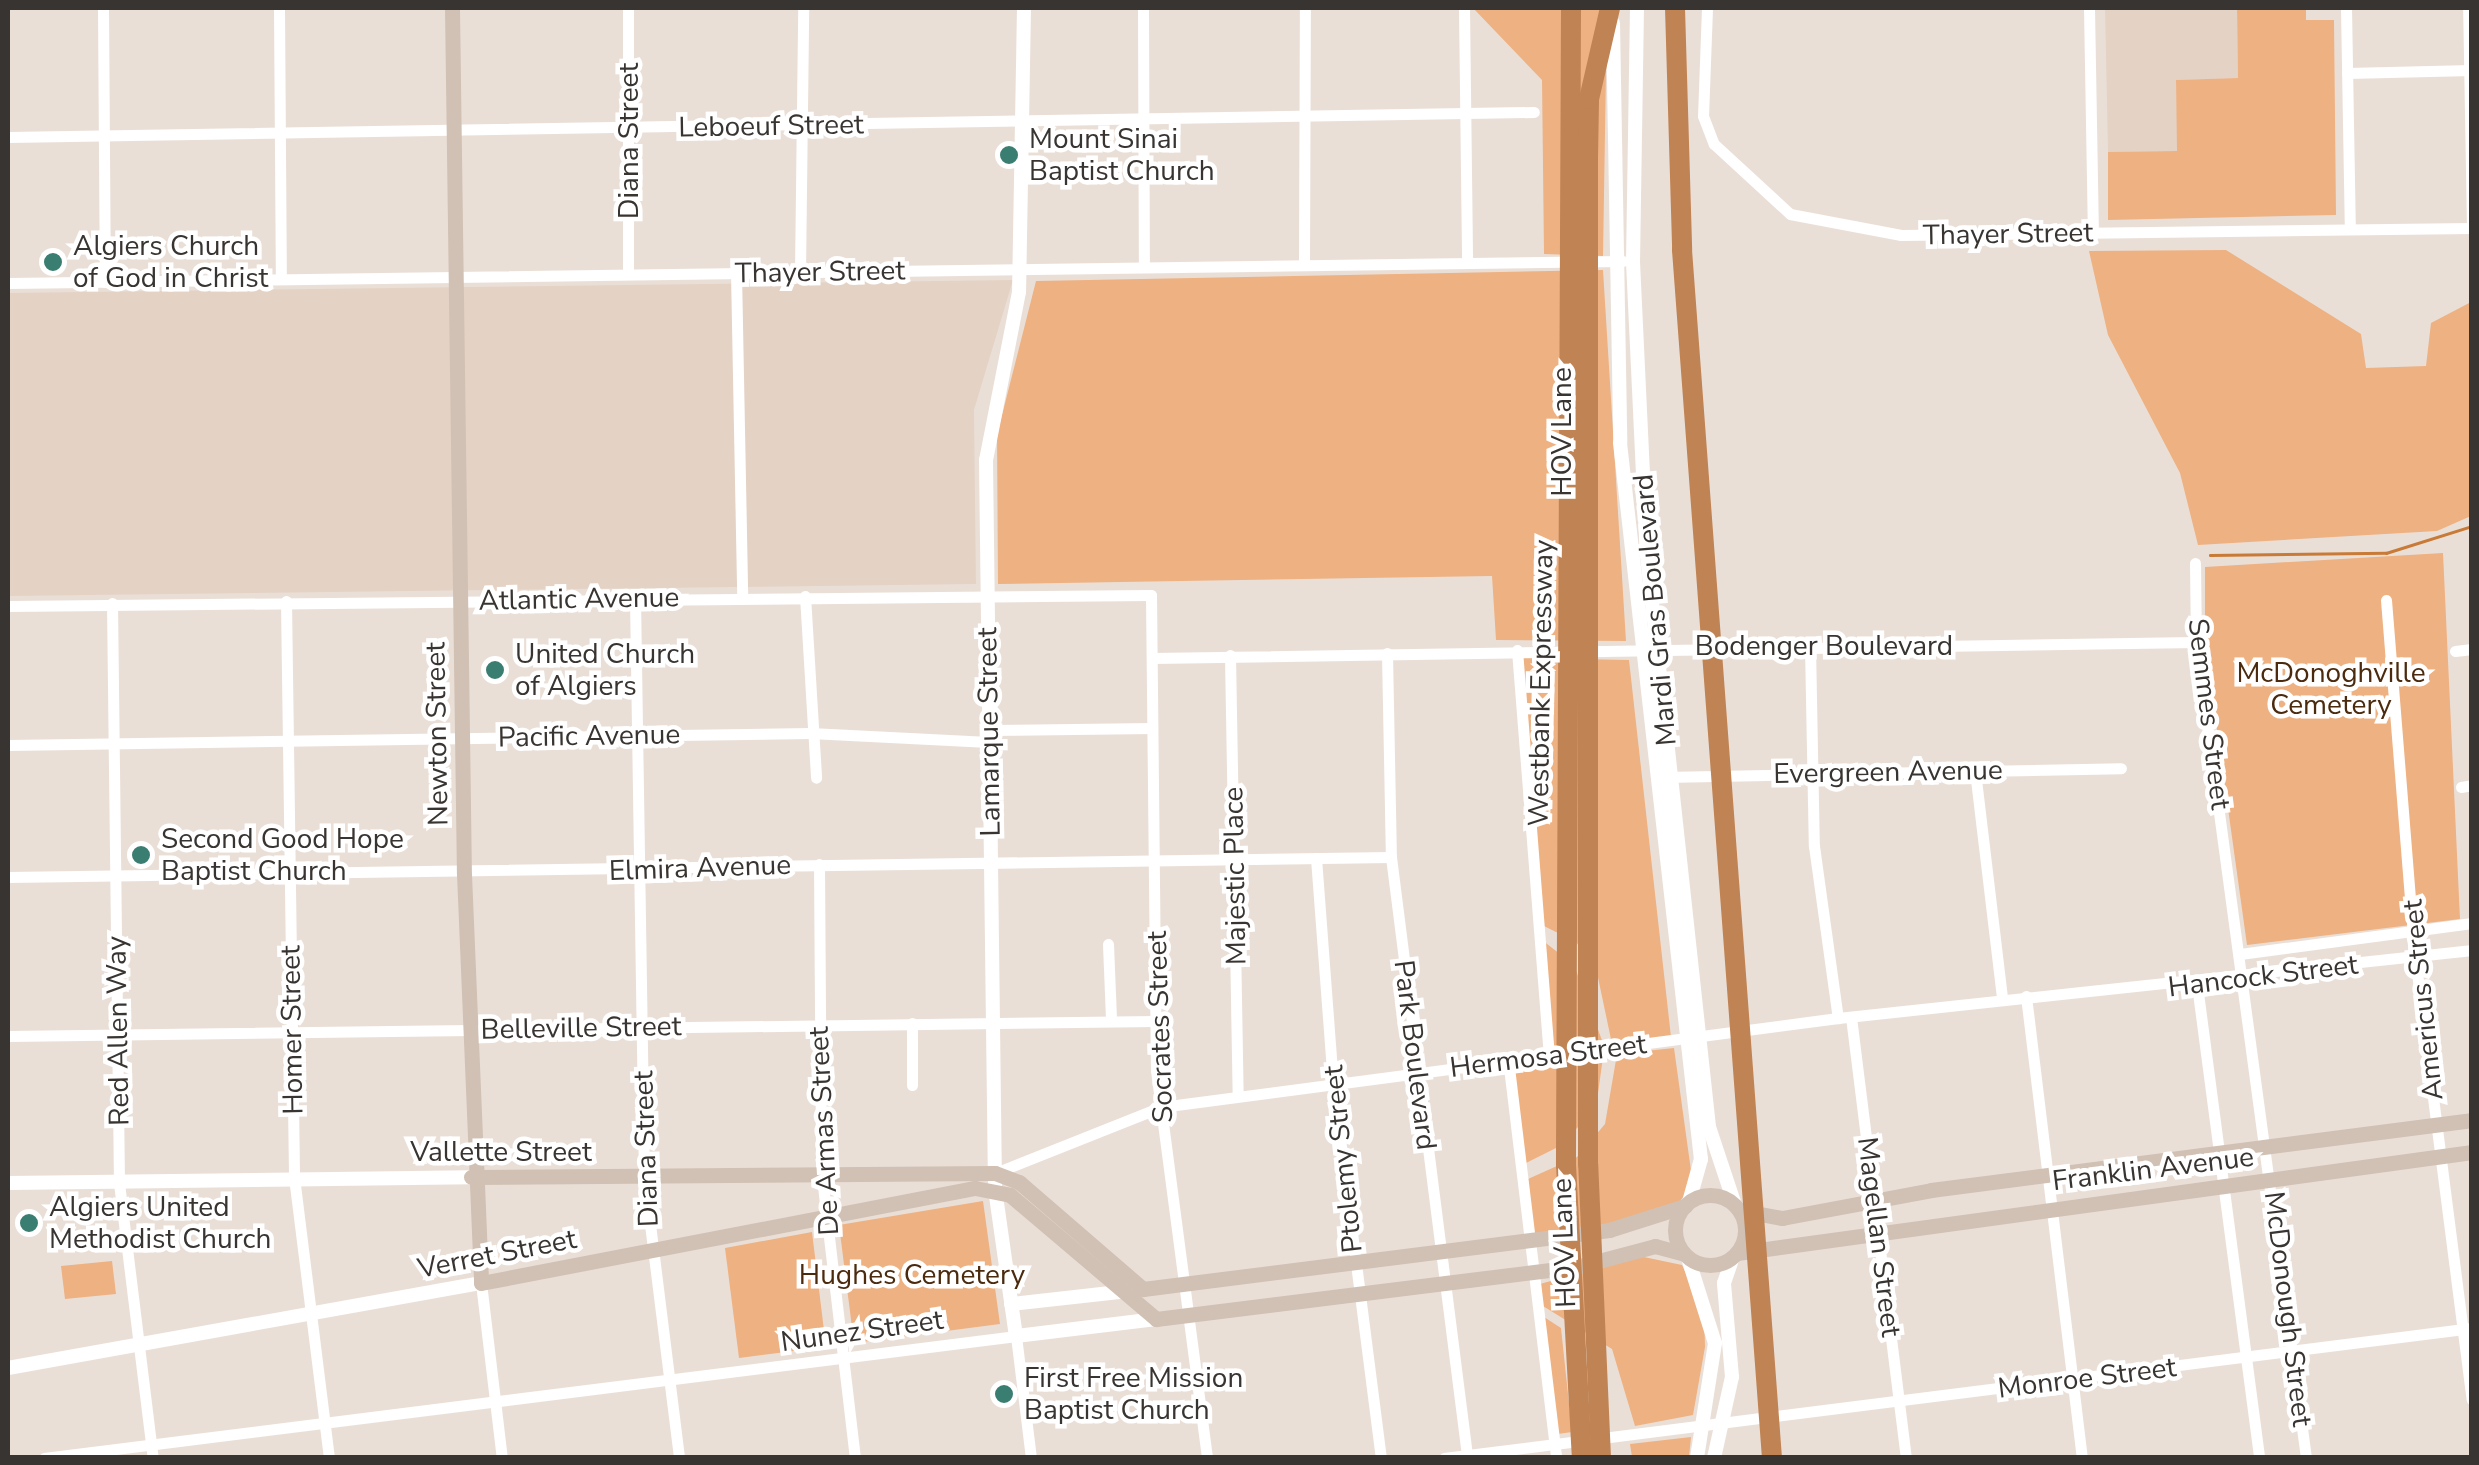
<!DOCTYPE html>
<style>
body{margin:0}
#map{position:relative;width:2479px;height:1465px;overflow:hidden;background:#eadfd7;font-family:"Nunito Sans",sans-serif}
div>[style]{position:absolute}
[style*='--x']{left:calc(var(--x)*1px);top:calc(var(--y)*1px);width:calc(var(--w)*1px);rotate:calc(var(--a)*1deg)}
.built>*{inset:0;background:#e4d2c5}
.green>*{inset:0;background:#eeb182}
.stream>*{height:2.5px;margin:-1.25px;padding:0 1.25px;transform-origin:1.25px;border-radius:1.25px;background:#c87a36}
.minor>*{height:11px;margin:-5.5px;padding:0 5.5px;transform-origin:5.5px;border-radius:5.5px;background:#fff}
.tertiary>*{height:14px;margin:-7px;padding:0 7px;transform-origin:7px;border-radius:7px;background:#fff}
.secondary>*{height:15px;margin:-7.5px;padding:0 7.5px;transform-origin:7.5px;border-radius:7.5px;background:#d1c1b4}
.secondary>.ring{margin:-7.5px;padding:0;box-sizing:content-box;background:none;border:15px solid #d1c1b4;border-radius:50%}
.motorway>*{height:20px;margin:-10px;padding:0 10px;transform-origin:10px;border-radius:10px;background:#c08353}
.dots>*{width:28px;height:28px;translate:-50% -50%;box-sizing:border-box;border:5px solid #fff;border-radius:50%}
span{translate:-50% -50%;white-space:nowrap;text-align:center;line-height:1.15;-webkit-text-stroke:9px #fff;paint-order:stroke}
.street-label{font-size:28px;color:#383431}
.poi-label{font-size:28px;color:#383431}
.left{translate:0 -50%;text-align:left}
.park-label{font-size:28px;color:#4b2a0e}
.frame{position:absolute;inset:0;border:10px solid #383431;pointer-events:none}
</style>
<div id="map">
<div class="built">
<div style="clip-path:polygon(2105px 8px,2237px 8px,2238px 78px,2176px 80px,2178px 151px,2108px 152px)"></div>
<div style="clip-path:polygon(1013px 280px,974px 410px,976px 584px,8px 596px,8px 293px)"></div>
</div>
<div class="green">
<div style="clip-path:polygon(1473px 8px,1607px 8px,1603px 256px,1544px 254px,1542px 80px)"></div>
<div style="clip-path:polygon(2237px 8px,2306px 8px,2306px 20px,2334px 20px,2336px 215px,2108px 220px,2108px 152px,2177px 151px,2176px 80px,2238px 78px)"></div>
<div style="clip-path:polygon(2226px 250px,2361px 334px,2366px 368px,2426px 366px,2431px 323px,2471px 302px,2471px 516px,2437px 531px,2198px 545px,2180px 473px,2108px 335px,2089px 251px)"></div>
<div style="clip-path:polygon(1603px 270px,1626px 641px,1496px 640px,1492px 576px,998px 584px,997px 435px,1036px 281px)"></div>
<div style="clip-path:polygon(2443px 553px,2460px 919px,2247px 945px,2205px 643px,2205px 567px)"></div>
<div style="clip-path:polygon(1522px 658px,1629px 660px,1671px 1037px,1612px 1044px,1596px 968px,1576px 942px,1540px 924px)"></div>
<div style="clip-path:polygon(1542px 940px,1574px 965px,1603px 1043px,1548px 1050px)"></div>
<div style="clip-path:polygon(1674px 1048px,1693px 1185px,1679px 1202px,1615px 1223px,1534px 1234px,1528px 1179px,1577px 1157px,1605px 1124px,1617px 1054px)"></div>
<div style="clip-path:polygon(1603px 1057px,1596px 1108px,1560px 1146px,1526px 1163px,1514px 1069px)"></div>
<div style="clip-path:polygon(983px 1201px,1000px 1324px,854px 1343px,839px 1225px)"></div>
<div style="clip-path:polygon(812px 1232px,826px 1347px,739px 1358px,725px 1248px)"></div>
<div style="clip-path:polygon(1639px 1256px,1682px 1265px,1704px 1312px,1705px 1347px,1693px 1415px,1635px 1426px,1612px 1349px,1543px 1306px,1540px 1284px)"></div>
<div style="clip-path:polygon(112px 1261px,116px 1294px,65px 1299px,61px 1266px)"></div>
<div style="clip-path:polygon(1544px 1317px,1561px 1328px,1572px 1432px,1558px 1434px)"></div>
<div style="clip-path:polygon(1691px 1437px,1689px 1457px,1632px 1457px,1630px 1444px)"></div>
</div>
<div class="stream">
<div style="--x:2210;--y:555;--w:176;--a:-0.7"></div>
<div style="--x:2386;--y:553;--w:90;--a:-17.4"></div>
</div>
<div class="minor">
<div style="--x:103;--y:8;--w:274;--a:89.6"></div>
<div style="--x:279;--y:8;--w:271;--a:89.6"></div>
<div style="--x:1143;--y:8;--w:258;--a:89.8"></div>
<div style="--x:1464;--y:8;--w:253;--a:89.3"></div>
<div style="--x:1707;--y:8;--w:108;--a:92.1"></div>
<div style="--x:1703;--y:116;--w:30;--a:69"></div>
<div style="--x:1714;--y:144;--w:103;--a:42.6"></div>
<div style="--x:1790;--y:214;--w:113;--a:10.7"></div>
<div style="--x:1901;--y:235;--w:571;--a:-0.7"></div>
<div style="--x:2472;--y:228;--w:220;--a:-91"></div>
<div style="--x:2089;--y:8;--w:226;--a:89"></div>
<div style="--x:2346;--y:8;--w:221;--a:89"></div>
<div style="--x:2347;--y:73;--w:125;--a:-1.4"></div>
<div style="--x:8;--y:137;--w:1526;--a:-0.94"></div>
<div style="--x:1304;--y:265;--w:257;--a:-89.8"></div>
<div style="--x:736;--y:272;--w:325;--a:88.9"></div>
<div style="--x:800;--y:272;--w:264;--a:-89.3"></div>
<div style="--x:628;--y:274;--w:266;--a:-90"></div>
<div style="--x:8;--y:283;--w:1615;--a:-0.78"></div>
<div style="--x:2195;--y:563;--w:79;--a:89.3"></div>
<div style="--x:2196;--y:642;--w:823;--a:82.32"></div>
<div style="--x:805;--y:596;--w:182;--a:86.5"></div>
<div style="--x:635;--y:598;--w:578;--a:89.11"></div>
<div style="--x:644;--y:1176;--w:284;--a:82.9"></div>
<div style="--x:2386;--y:600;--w:358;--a:85.4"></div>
<div style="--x:2415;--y:957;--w:446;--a:82.7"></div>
<div style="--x:286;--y:601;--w:576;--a:89.2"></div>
<div style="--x:294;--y:1177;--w:283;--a:82.9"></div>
<div style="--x:112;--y:603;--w:580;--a:89.31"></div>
<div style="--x:119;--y:1183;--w:277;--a:83"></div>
<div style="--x:8;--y:606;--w:1143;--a:-0.55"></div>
<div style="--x:1151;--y:595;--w:475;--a:89.4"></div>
<div style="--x:1156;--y:1070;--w:391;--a:82.5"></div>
<div style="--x:1810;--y:646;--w:200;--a:88.9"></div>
<div style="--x:1814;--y:846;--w:174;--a:82.1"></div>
<div style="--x:1517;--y:650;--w:405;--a:85.5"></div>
<div style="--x:2455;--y:651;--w:17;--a:-7"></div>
<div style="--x:1387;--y:653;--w:204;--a:88.9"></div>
<div style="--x:1391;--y:857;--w:603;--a:82.76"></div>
<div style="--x:1230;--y:655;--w:441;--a:89"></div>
<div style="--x:1152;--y:658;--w:1044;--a:-0.88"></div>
<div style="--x:989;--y:730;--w:163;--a:-0.7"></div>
<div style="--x:8;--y:745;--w:802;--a:-0.86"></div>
<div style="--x:810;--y:733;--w:179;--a:2.9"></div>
<div style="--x:1975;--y:771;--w:230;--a:83.2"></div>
<div style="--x:1664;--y:777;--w:457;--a:-1.1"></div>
<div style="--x:2461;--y:787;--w:11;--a:-10"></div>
<div style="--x:1316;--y:858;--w:227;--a:85.7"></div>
<div style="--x:1333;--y:1084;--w:377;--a:82.7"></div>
<div style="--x:819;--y:864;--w:305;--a:89.6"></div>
<div style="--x:821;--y:1169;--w:291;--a:83.3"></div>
<div style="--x:8;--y:877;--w:1383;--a:-0.83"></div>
<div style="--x:1108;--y:944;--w:76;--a:87.7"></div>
<div style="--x:2240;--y:954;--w:234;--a:-7.6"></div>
<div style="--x:2197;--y:985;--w:477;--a:82.5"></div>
<div style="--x:2026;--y:996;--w:465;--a:83.1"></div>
<div style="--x:1851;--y:1017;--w:444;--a:82.9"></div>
<div style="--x:912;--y:1023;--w:62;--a:90"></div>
<div style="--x:8;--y:1036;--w:1147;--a:-0.75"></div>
<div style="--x:1508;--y:1059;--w:402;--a:83.1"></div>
<div style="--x:995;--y:1173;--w:179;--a:-21.7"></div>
<div style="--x:1161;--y:1107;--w:683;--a:-7.49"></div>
<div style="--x:1838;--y:1018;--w:638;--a:-6.12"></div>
<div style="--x:481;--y:1283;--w:176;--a:83.2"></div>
<div style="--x:44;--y:1458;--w:980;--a:-7.15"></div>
<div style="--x:1016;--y:1336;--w:123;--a:83"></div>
<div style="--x:1444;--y:1458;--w:1036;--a:-7.21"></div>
</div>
<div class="tertiary">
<div style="--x:1024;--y:8;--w:284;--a:91"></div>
<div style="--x:1019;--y:292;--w:171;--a:101.1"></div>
<div style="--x:986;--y:460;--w:729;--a:89.29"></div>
<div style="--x:995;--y:1189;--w:148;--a:81.9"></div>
<div style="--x:1016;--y:1336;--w:141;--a:-6.9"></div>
<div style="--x:1637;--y:8;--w:254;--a:90.9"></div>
<div style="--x:1633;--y:262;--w:294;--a:87.3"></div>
<div style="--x:1647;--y:556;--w:574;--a:83.8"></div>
<div style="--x:1709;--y:1127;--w:82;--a:71.6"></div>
<div style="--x:1613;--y:23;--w:420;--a:89"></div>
<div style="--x:1620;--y:443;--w:721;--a:83.55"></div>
<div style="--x:1701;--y:1159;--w:45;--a:105.6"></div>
<div style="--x:8;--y:1183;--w:463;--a:-0.7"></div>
<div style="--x:1688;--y:1258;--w:89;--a:72.4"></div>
<div style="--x:1715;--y:1343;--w:116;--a:98.9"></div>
<div style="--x:1011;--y:1304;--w:118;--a:-6.3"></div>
<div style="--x:8;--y:1368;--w:481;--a:-10.2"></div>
<div style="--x:1714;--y:1458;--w:83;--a:-77.5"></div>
<div style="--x:1732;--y:1377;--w:94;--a:-94.9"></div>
<div style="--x:1724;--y:1283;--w:28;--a:-71"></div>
</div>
<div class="secondary">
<div style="--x:452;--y:8;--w:866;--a:89.21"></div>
<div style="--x:464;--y:874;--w:409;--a:87.6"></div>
<div style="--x:481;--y:1283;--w:503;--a:-10.89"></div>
<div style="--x:975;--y:1188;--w:36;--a:11"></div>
<div style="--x:1010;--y:1195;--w:192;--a:40.3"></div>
<div style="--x:1156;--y:1319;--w:423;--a:-7.1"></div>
<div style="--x:1576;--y:1267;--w:82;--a:-14.9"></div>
<div style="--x:1655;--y:1246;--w:30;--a:15"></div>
<div style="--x:471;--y:1177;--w:524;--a:-0.44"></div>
<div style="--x:995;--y:1173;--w:26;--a:21"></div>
<div style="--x:1019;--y:1182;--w:164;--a:40.8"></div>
<div style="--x:1143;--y:1289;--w:470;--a:-7.2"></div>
<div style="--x:1609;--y:1230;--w:80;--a:-17.5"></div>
<div class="ring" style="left:1675px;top:1195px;width:55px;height:55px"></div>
<div style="--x:1739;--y:1210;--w:44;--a:10.5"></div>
<div style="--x:1782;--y:1218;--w:152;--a:-10.6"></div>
<div style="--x:1931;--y:1190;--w:546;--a:-7.37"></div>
<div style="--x:1737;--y:1253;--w:742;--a:-7.82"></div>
</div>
<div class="motorway">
<div style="--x:1571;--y:8;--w:1157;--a:90.25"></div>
<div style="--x:1566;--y:1165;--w:293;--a:86.9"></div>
<div style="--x:1675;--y:8;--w:242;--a:88.3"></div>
<div style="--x:1682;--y:250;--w:1211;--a:85.74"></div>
<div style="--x:1601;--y:1458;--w:294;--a:-92.5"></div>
<div style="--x:1588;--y:1164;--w:1006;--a:-90"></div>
<div style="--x:1588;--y:158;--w:59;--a:-89"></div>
<div style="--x:1589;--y:99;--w:93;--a:-77"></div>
</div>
<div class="dots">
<div style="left:1009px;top:155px;background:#3a7e71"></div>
<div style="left:53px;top:262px;background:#3a7e71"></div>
<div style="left:495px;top:670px;background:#3a7e71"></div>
<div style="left:141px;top:855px;background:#3a7e71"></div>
<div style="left:29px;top:1223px;background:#3a7e71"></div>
<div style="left:1004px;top:1394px;background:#3a7e71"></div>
</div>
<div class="street-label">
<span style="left:771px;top:126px;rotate:-1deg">Leboeuf Street</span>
<span style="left:629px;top:141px;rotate:-90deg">Diana Street</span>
<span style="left:2008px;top:234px;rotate:-1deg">Thayer Street</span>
<span style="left:820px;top:272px;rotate:-1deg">Thayer Street</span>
<span style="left:1562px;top:432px;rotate:-90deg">HOV Lane</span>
<span style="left:579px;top:599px;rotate:-1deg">Atlantic Avenue</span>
<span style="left:1655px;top:610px;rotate:-95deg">Mardi Gras Boulevard</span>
<span style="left:1824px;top:646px">Bodenger Boulevard</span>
<span style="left:1541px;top:683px;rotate:-89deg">Westbank Expressway</span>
<span style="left:2209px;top:714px;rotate:83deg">Semmes Street</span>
<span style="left:989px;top:732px;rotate:-91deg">Lamarque Street</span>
<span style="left:437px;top:734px;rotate:-91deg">Newton Street</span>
<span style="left:589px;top:736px;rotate:-1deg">Pacific Avenue</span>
<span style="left:1888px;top:772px;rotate:-1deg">Evergreen Avenue</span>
<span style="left:700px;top:868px;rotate:-2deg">Elmira Avenue</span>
<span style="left:1235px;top:876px;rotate:-91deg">Majestic Place</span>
<span style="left:2263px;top:976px;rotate:-7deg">Hancock Street</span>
<span style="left:2423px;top:1000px;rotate:-96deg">Americus Street</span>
<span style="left:1160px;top:1027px;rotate:-92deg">Socrates Street</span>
<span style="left:581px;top:1028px;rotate:-1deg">Belleville Street</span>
<span style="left:292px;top:1030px;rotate:-91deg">Homer Street</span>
<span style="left:118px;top:1031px;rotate:-91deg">Red Allen Way</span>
<span style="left:1415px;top:1055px;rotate:83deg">Park Boulevard</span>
<span style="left:1548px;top:1056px;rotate:-7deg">Hermosa Street</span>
<span style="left:824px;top:1131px;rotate:-93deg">De Armas Street</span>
<span style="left:646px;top:1149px;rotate:-92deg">Diana Street</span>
<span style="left:501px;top:1152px">Vallette Street</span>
<span style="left:1343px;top:1159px;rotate:-96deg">Ptolemy Street</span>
<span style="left:2153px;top:1169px;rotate:-7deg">Franklin Avenue</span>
<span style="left:1879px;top:1237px;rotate:83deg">Magellan Street</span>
<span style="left:1564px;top:1243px;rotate:-92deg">HOV Lane</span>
<span style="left:497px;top:1254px;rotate:-11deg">Verret Street</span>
<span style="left:2288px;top:1309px;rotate:83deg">McDonough Street</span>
<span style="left:862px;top:1331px;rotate:-8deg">Nunez Street</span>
<span style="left:2087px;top:1378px;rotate:-7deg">Monroe Street</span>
</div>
<div class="poi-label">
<span class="left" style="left:1029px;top:155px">Mount Sinai<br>Baptist Church</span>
<span class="left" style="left:73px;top:262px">Algiers Church<br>of God in Christ</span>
<span class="left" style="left:515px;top:670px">United Church<br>of Algiers</span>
<span class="left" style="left:161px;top:855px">Second Good Hope<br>Baptist Church</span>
<span class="left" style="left:49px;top:1223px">Algiers United<br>Methodist Church</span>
<span class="left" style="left:1024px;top:1394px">First Free Mission<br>Baptist Church</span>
</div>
<div class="park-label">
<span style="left:2331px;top:689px">McDonoghville<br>Cemetery</span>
<span style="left:912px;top:1275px">Hughes Cemetery</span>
</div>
<div class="frame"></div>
</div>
